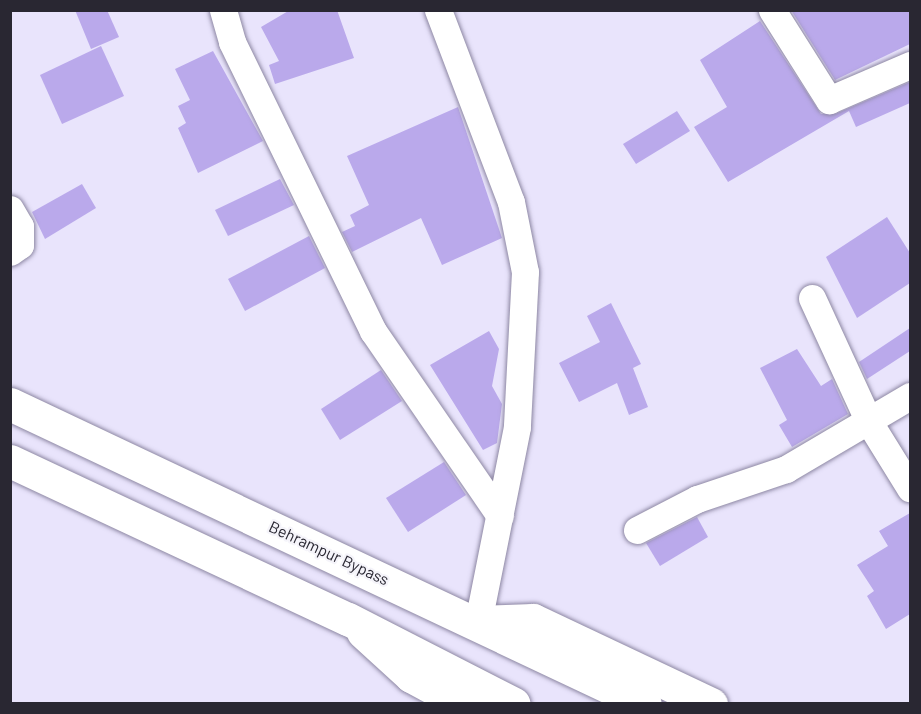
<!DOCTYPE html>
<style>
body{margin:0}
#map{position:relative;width:921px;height:714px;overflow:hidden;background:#e9e4fc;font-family:Barlow,sans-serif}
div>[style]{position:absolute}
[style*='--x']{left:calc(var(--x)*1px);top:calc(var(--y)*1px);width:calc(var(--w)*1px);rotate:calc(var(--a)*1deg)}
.building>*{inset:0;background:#baa9eb}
.roads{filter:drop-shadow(0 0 2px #8d87a3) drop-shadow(0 0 2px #8d87a3)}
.minor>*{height:27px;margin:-13.5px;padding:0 13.5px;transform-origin:13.5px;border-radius:13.5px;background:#fff}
.tertiary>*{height:33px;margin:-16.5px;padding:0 16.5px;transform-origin:16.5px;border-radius:16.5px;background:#fff}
.trunk>*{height:33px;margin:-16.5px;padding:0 16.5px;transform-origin:16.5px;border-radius:16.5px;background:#fff}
span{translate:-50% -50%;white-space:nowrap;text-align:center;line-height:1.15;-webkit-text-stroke:4.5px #f5f4fa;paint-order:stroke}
.street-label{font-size:16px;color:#292732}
.frame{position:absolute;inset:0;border:12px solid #292732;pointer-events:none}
</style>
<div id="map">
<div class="building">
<div style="clip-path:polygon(75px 10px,107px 10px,119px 37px,91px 49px)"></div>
<div style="clip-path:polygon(290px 10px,337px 10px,354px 58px,275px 84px,269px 65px,279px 61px,261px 27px)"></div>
<div style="clip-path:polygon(791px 10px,910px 10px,910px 44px,835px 80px)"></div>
<div style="clip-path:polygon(760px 21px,821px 114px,835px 114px,910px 82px,910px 103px,856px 127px,849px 111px,728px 182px,694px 127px,727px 107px,700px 60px)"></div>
<div style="clip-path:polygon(101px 46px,124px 96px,62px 124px,40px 75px)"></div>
<div style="clip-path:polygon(213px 51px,263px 141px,198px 173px,178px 128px,186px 123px,178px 106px,190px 100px,175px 69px)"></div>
<div style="clip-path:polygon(458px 107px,502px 238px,442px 265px,421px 218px,352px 252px,342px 232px,355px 226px,350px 215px,369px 205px,347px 156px)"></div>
<div style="clip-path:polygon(677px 111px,690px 131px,636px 164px,623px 144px)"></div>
<div style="clip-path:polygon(280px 179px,294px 205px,228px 236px,215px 210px)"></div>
<div style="clip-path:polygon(82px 184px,96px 208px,45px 239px,32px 212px)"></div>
<div style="clip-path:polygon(887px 217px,910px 253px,910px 283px,857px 318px,826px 257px)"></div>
<div style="clip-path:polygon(309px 236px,325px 268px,245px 311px,228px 279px)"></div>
<div style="clip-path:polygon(611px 303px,641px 364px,633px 368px,648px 407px,629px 415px,617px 383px,579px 402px,559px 363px,600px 342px,587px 316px)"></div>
<div style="clip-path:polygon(910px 328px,910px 351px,867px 379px,859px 362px)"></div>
<div style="clip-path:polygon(489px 331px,499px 349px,492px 386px,502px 404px,497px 443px,483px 450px,430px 365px)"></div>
<div style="clip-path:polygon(797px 349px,821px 386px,832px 379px,848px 414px,792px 447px,779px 425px,787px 420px,760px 368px)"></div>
<div style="clip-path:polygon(381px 370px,402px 401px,340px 440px,321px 409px)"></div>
<div style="clip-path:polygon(444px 462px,466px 495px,408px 532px,386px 498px)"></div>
<div style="clip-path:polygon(910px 513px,910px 614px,886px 629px,867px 596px,874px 591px,857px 565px,888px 546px,879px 531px)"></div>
<div style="clip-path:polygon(697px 517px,708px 537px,660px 566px,646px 543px)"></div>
</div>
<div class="roads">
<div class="minor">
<div style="--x:223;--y:10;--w:33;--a:74"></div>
<div style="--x:232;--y:42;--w:322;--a:64"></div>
<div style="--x:373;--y:331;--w:224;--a:55.5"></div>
<div style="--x:438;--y:10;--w:205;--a:69.2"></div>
<div style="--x:511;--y:202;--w:71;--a:78.7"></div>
<div style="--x:525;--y:272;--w:155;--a:93"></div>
<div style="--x:517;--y:427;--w:199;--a:101.3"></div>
<div style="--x:772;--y:10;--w:107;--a:57.7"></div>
<div style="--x:829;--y:100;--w:88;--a:-23.4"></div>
<div style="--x:10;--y:209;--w:20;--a:60"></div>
<div style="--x:20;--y:226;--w:19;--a:90"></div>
<div style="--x:20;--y:245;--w:12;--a:145"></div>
<div style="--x:812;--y:298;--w:136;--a:65.3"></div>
<div style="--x:869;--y:422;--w:78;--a:58.2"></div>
<div style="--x:637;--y:530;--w:68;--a:-27.3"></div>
<div style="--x:697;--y:499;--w:94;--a:-18.6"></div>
<div style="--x:786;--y:469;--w:144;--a:-30.5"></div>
</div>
<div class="tertiary">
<div style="--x:478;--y:622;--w:55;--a:-2.1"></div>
<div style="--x:533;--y:620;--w:197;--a:25.3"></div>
<div style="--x:363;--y:632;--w:65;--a:42.5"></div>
<div style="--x:411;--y:676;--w:59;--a:28.3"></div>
</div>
<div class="trunk">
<div style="--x:10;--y:404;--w:702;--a:25.29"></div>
<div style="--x:10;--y:461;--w:373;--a:25.1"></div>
<div style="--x:348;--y:619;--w:186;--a:27.1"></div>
</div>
</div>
<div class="street-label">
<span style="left:329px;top:553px;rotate:25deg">Behrampur Bypass</span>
</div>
<div class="frame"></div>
</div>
